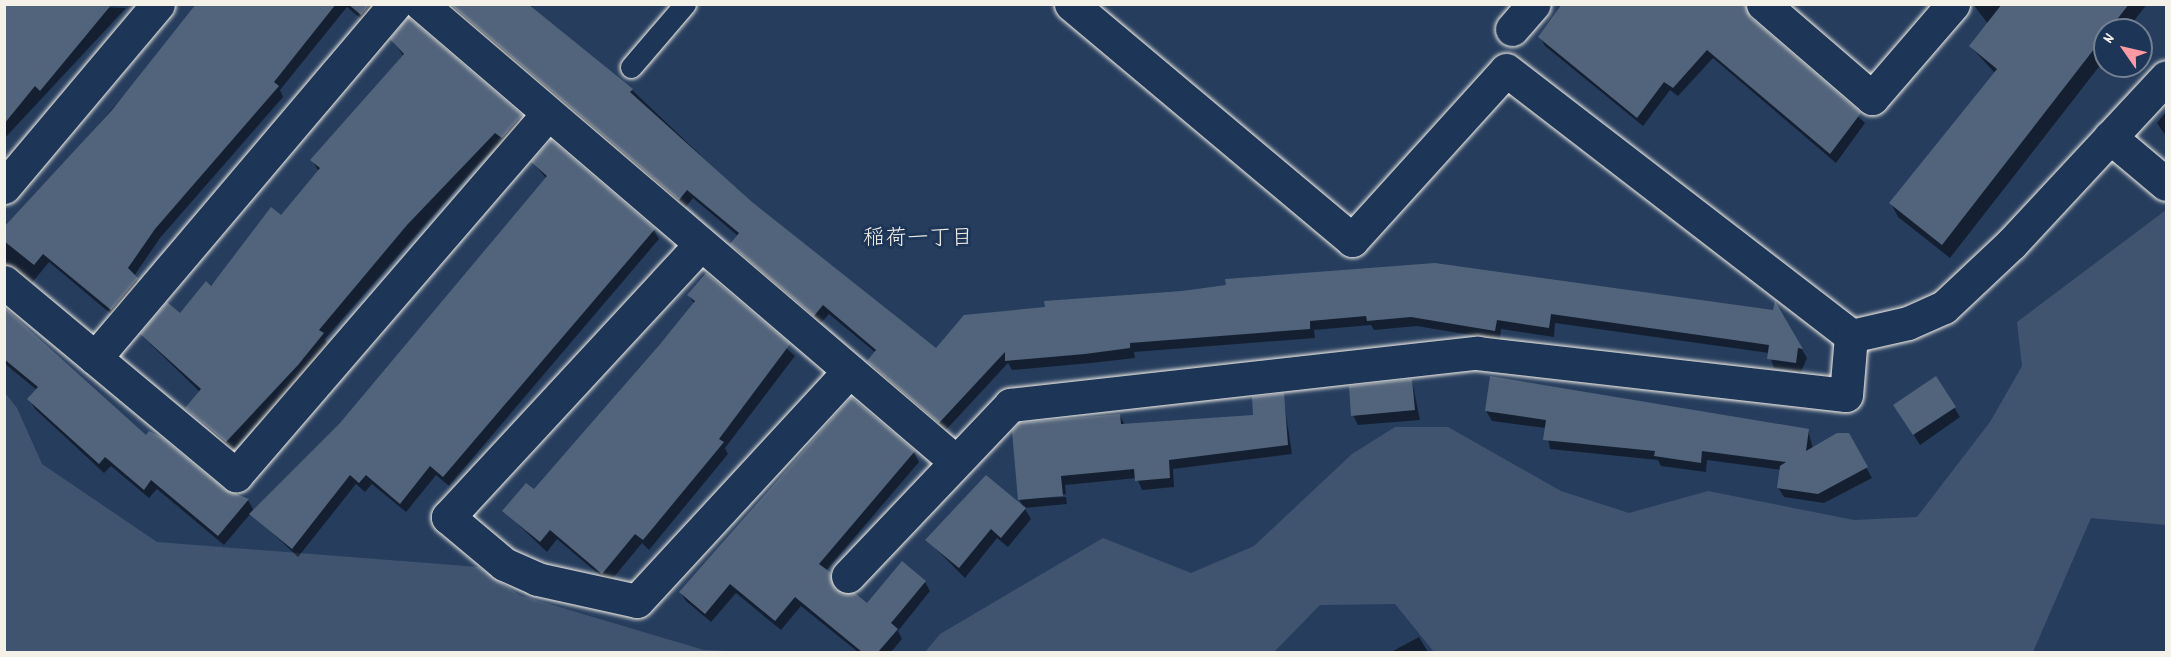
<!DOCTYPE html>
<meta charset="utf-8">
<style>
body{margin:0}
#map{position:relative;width:2171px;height:657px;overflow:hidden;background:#263d5d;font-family:Dekko,"Klee One",sans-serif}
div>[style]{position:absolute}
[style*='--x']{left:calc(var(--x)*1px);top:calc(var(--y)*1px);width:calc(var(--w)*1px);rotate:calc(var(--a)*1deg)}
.green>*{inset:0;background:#40546f}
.shadow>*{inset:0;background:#0007}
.building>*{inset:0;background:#52647b}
.roads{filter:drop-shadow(0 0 2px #f4f1e8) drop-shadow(0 0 2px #f4f1e8)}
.lane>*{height:21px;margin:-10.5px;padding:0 10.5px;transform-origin:10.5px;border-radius:10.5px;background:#1d3557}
.street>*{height:33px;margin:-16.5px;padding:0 16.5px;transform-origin:16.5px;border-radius:16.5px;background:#1d3557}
span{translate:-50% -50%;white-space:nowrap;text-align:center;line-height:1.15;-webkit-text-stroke:6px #1d3557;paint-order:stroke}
.neighbourhood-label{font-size:22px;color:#f4f1e8}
.frame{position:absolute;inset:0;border:6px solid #f4f1e8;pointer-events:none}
.north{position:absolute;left:2093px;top:18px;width:60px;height:60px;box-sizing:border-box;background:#1d3557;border:2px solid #738091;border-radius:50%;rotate:304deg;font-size:16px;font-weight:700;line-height:24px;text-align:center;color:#f4f1e8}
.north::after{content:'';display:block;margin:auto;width:21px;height:27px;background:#ff9aa2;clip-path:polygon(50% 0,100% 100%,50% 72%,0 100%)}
</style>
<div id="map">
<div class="green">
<div style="clip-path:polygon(2166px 210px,2166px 525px,2091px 518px,2033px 652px,1434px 652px,1395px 604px,1320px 605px,1274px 652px,925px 652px,940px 634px,1103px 538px,1191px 573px,1254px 546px,1352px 454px,1395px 427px,1448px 427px,1561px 491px,1629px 513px,1708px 491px,1854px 520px,1917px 517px,1990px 422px,2022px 366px,2017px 322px)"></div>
<div style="clip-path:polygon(5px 393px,17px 408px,42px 464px,157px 542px,479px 567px,519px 595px,704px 650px,756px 652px,5px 652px)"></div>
</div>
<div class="shadow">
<div style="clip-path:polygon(4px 4px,126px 8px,4px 139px)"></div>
<div style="clip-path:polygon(197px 4px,383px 4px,367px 24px,347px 7px,280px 90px,283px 97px,160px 238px,134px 276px,142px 289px,117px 319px,49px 262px,31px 284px,4px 276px,4px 232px,177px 35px)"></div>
<div style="clip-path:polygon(446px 4px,534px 4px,531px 8px,632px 90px,751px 203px,936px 350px,965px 316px,1775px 311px,1776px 305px,1807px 358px,1801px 372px,1774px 368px,1769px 353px,1555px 323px,1554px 337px,1501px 329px,1500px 340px,1417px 326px,1374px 330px,1371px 325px,1314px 330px,1315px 338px,1134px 352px,1135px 358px,1091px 363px,1012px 370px,1008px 363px,945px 431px,874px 371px,869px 361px,876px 353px,829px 314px,820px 324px,737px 253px,732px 244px,738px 236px,693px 198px,685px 208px)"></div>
<div style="clip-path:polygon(1565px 4px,1749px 4px,1754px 23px,1865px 123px,1836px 163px,1713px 58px,1678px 96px,1670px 90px,1643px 126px,1545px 46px,1540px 37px)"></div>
<div style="clip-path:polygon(1973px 4px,2147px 4px,2127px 30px,2105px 30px,2105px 59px,1950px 258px,1898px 217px,1891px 203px,1995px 73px,1970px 46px,1988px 24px)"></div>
<div style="clip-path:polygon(408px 20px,527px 126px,508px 148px,501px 142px,475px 168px,325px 339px,328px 345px,304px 375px,232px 451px,187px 408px,200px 392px,141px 335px,180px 315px,281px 218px,319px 172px,312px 160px,404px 57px,392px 39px)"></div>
<div style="clip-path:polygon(2166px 112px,2166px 136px,2157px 123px)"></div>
<div style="clip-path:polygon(533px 163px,654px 230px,659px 239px,449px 486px,436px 475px,406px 512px,372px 484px,365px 492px,356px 484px,298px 557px,251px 513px,224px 545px,157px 489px,149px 498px,111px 466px,104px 473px,35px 409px,29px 399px,37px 390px,4px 363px,4px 309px,146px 438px,223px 491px,248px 500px,254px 511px,341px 424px,547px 179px)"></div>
<div style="clip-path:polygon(706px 275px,795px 356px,725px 448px,728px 454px,649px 550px,642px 543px,609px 583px,557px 539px,547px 552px,504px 511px,534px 491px,694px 304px,689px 295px)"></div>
<div style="clip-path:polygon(1412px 381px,1420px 420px,1358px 425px,1353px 415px)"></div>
<div style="clip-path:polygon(1283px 395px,1292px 454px,1173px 469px,1174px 487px,1142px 490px,1137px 478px,1065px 485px,1066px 494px,1021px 498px,1066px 497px,1067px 504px,1024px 508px,1019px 499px,1120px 416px,1125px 425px,1255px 416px)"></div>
<div style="clip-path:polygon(1954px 407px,1960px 417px,1920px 445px,1901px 415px)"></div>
<div style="clip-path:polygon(1486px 411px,1808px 430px,1813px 449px,1848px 435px,1872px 478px,1824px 503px,1784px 497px,1778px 488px,1781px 470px,1707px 460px,1706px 472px,1661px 466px,1658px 460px,1550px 449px,1546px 428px,1492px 421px)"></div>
<div style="clip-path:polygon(914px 452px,919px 462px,826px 571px,837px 592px,867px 605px,925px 582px,930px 591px,898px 631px,902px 639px,891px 652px,858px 652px,801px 606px,781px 630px,736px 593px,711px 622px,686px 601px,680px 592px)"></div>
<div style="clip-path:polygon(1025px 509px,1031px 519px,1008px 547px,997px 538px,965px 578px,927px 540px)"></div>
<div style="clip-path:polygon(1419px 637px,1428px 652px,1391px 652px)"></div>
</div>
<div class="building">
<div style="clip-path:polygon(4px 4px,112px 4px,40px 91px,35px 86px,4px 124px)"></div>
<div style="clip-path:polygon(196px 4px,336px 4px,274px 82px,279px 86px,155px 229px,128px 268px,138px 278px,111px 310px,43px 254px,34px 265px,4px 241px,4px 227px,112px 110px)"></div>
<div style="clip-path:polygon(348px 4px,370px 4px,361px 15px)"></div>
<div style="clip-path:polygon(450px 4px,528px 4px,633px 89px,630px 92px,752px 202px,936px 348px,964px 315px,1045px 307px,1044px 301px,1182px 291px,1226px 285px,1225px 279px,1435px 263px,1773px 310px,1775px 301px,1803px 349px,1798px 348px,1796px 363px,1767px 359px,1769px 345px,1551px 314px,1549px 328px,1497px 320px,1495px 331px,1411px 317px,1367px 321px,1366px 316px,1310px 321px,1310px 329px,1130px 343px,1130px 348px,1085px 354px,1005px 361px,1005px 352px,939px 423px,867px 361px,876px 350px,823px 305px,814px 316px,730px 244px,739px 233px,687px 190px,679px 200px)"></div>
<div style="clip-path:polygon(1562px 4px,1745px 4px,1751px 18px,1861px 113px,1830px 154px,1707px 50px,1673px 88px,1664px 82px,1637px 118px,1538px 37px)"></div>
<div style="clip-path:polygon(2002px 4px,2129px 4px,1942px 245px,1889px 203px,1997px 69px,1969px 46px)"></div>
<div style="clip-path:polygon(408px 17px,522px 115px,502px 138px,495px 133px,407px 225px,319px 330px,324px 333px,298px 365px,226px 442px,185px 408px,201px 389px,140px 334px,167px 302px,180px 313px,206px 281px,211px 286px,271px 207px,281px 215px,320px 168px,310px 160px,404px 54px,390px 39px)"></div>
<div style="clip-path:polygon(551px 140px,655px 229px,443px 477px,430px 466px,400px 504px,366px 475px,359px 483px,350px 475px,292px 549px,249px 514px,340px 423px,547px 176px,531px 162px)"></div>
<div style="clip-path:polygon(706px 273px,790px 344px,719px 439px,724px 442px,643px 540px,635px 534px,602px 574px,550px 530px,540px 542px,502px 511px,526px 483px,534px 489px,660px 344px,695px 301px,687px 295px)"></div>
<div style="clip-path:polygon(4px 307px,146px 435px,149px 431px,161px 437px,224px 489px,249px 499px,218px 536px,151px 480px,144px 490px,105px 457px,99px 464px,27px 399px,38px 387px,4px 359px)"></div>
<div style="clip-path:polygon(1490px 376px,1809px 429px,1806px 451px,1837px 433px,1849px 433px,1868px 467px,1818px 494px,1777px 488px,1780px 466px,1786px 462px,1702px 451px,1701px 463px,1654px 456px,1655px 451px,1543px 440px,1546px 420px,1485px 411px)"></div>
<div style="clip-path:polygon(1936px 376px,1956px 407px,1913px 435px,1893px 405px)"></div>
<div style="clip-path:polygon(1412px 379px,1415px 410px,1351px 416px,1349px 386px)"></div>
<div style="clip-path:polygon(1284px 393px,1288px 445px,1169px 460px,1170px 478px,1135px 481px,1134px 469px,1061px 476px,1063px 496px,1018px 500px,1012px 431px,1019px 423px,1120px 414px,1121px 424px,1253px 415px,1252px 397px)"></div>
<div style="clip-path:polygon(851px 397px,915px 451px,819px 564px,830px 572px,836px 590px,855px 593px,867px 603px,902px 561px,926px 581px,891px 623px,898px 629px,878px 652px,862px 652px,795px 597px,775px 621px,730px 584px,705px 614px,679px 592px)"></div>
<div style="clip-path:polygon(986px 475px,1026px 508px,1001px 538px,991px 529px,959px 568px,925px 540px)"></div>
</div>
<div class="roads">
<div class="lane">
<div style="--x:631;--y:67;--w:83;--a:-49.4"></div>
</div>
<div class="street">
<div style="--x:421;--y:4;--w:701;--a:40.55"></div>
<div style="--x:1071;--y:4;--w:367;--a:40"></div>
<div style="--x:1352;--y:240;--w:229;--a:-47.8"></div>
<div style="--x:1506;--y:70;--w:436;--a:37.6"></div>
<div style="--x:1763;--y:4;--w:144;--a:40.8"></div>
<div style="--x:1872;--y:98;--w:124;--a:-49.2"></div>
<div style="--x:1512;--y:29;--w:33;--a:-49"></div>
<div style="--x:2110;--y:137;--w:73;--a:40"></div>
<div style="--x:4;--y:187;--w:239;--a:-49.9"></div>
<div style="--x:700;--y:245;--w:371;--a:132.8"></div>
<div style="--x:448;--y:517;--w:73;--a:40"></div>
<div style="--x:504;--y:564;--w:36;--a:24"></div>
<div style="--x:537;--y:579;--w:102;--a:12.4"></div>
<div style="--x:637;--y:601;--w:313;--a:-47.3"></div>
<div style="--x:4;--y:282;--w:302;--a:39.8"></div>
<div style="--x:236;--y:475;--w:477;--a:-49.2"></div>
<div style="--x:95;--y:358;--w:464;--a:-49.7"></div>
<div style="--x:848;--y:576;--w:236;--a:-46.5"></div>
<div style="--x:1010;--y:405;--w:470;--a:-6.4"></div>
<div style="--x:1477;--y:353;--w:371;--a:6.5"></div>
<div style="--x:1846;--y:395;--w:59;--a:-85.2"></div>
<div style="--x:1851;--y:336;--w:58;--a:-12.8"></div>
<div style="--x:1908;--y:323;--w:39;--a:-24"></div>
<div style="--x:1944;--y:307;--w:93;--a:-43.3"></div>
<div style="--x:2012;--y:243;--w:226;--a:-47.1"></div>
</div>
</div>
<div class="neighbourhood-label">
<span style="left:918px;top:240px">稲荷一丁目</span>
</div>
<div class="frame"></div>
<div class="north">N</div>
</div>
